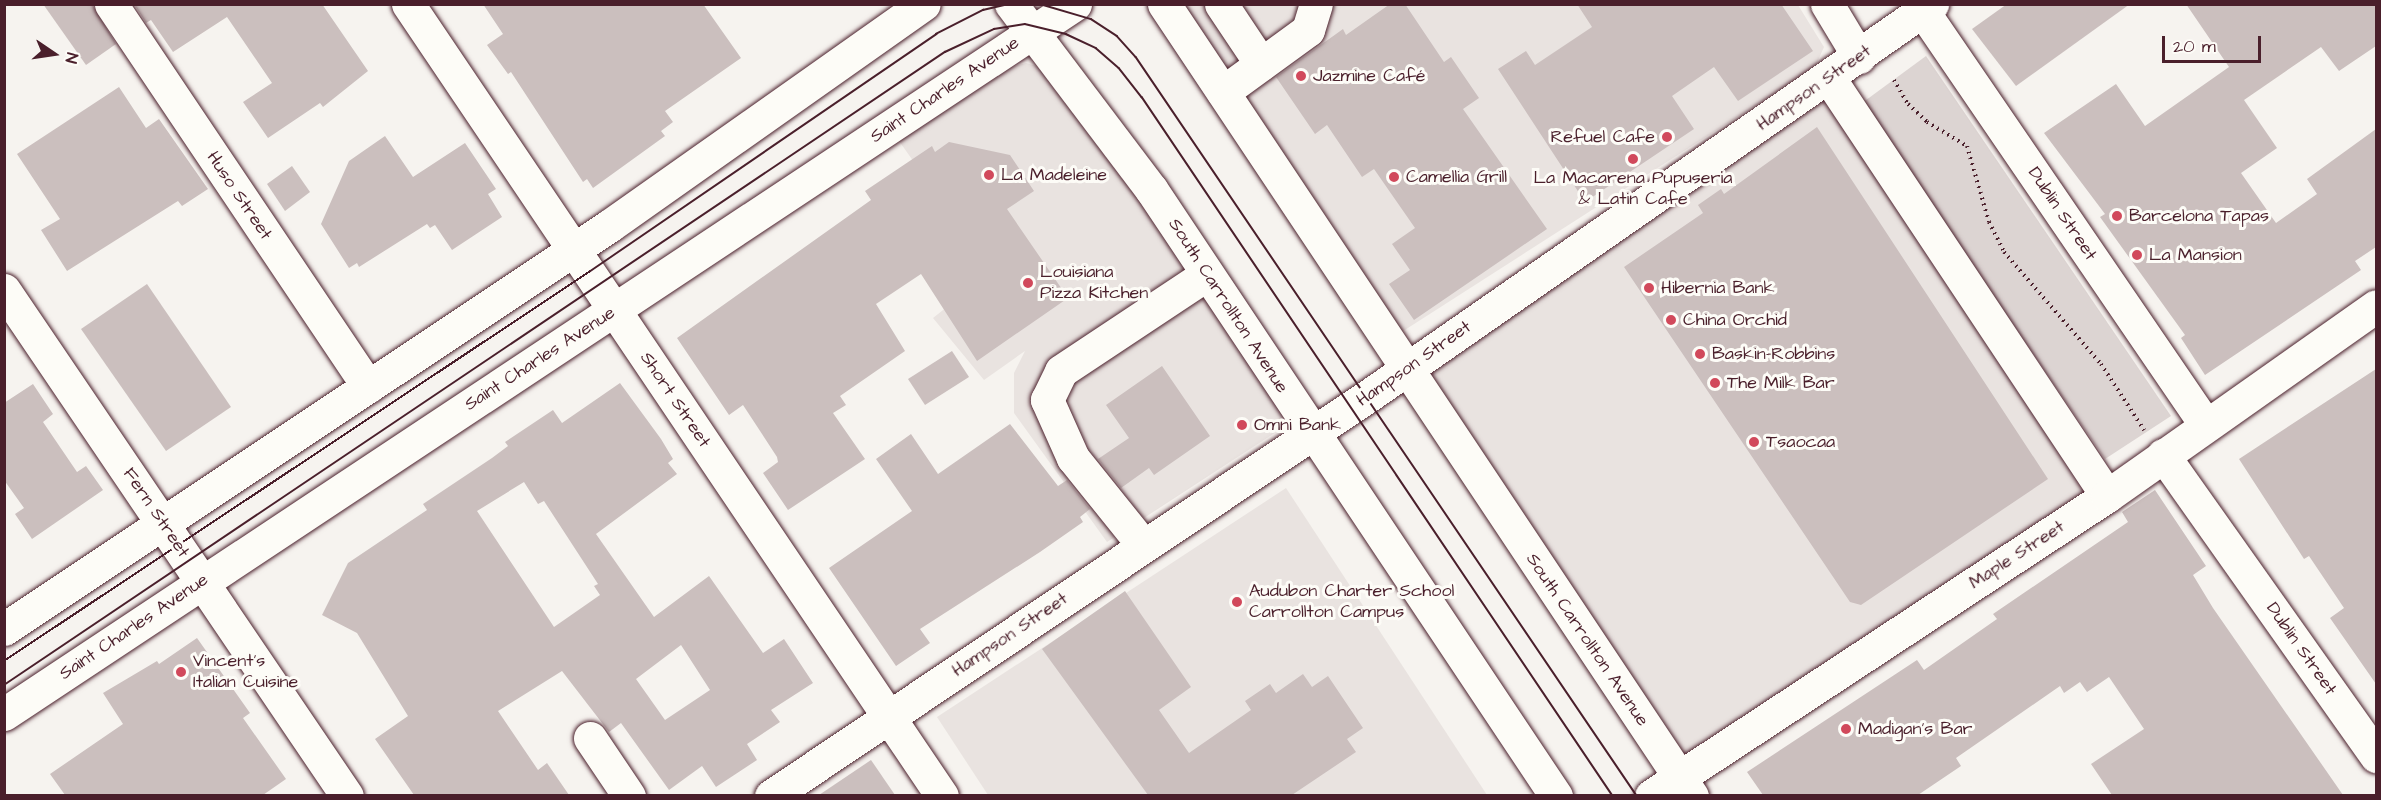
<!DOCTYPE html>
<meta charset="utf-8">
<style>
body{margin:0}
#map{position:relative;width:2381px;height:800px;overflow:hidden;background:#f6f3ef;font-family:"Architects Daughter",sans-serif}
div>[style]{position:absolute}
[style*='--x']{left:calc(var(--x)*1px);top:calc(var(--y)*1px);width:calc(var(--w)*1px);rotate:calc(var(--a)*1deg)}
.built>*{inset:0;background:#e9e3e0}
.green>*{inset:0;background:#dcd4d2}
.building>*{inset:0;background:#cbbfbe}
.path>*{height:4px;margin-top:-2px;transform-origin:0;background:repeating-linear-gradient(90deg,#4a1f2b 0 1.5px,transparent 0 6px)}
.roads{filter:drop-shadow(0 0 2px #4a1f2b) drop-shadow(0 0 2px #4a1f2b)}
.minor>*{height:33px;margin:-16.5px;padding:0 16.5px;transform-origin:16.5px;border-radius:16.5px;background:#fdfcf7}
.major>*{height:33px;margin:-16.5px;padding:0 16.5px;transform-origin:16.5px;border-radius:16.5px;background:#fdfcf7}
.tram>*{height:1.5px;margin:-0.75px;padding:0 0.75px;transform-origin:0.75px;border-radius:0.75px;background:#4a1f2b}
.dots>*{width:16px;height:16px;translate:-50% -50%;box-sizing:border-box;border:3px solid #fdfcf7;border-radius:50%}
span{translate:-50% -50%;white-space:nowrap;text-align:center;line-height:1.15;-webkit-text-stroke:6px #fdfcf7;paint-order:stroke}
.poi-label{font-size:18px;color:#4a1f2b}
.left{translate:0 -50%;text-align:left}
.right{translate:-100% -50%;text-align:right}
.street-label{font-size:18px;color:#4a1f2b}
.frame{position:absolute;inset:0;border:6px solid #4a1f2b;pointer-events:none}
.north{position:absolute;left:24px;top:24px;width:60px;height:60px;-webkit-text-stroke:4px #fdfcf7;paint-order:stroke;rotate:103deg;font-size:16px;font-weight:700;line-height:24px;text-align:center;color:#4a1f2b}
.north::after{content:'';display:block;margin:auto;width:21px;height:27px;background:#4a1f2b;clip-path:polygon(50% 0,100% 100%,50% 72%,0 100%)}
.scale{position:absolute;left:2162px;top:36px;width:99px;height:27px;box-sizing:border-box;border:3px solid #4a1f2b;border-top:0;padding-left:8px;font-size:18px;line-height:21px;white-space:nowrap;color:#4a1f2b;-webkit-text-stroke:4px #fdfcf7;paint-order:stroke}
</style>
<div id="map">
<div class="built">
<div style="clip-path:polygon(1178px 5px,1798px 5px,1824px 47px,1815px 67px,1397px 335px)"></div>
<div style="clip-path:polygon(1026px 63px,1040px 67px,1182px 256px,1290px 423px,1107px 542px,1014px 413px,1014px 373px,1025px 351px,984px 380px,933px 318px,991px 272px,897px 138px,998px 71px)"></div>
<div style="clip-path:polygon(1820px 94px,2117px 482px,1680px 777px,1405px 370px)"></div>
<div style="clip-path:polygon(1286px 488px,1487px 795px,988px 795px,937px 717px)"></div>
</div>
<div class="green">
<div style="clip-path:polygon(1926px 56px,2171px 416px,2105px 459px,1862px 103px)"></div>
</div>
<div class="building">
<div style="clip-path:polygon(43px 4px,92px 4px,116px 44px,86px 65px)"></div>
<div style="clip-path:polygon(134px 4px,322px 4px,368px 71px,323px 107px,320px 103px,268px 138px,243px 102px,272px 83px,227px 17px,173px 52px,151px 20px,146px 23px)"></div>
<div style="clip-path:polygon(483px 4px,703px 4px,741px 58px,665px 111px,673px 122px,661px 131px,665px 136px,593px 188px,587px 179px,583px 182px,511px 72px,508px 74px,487px 45px,503px 34px)"></div>
<div style="clip-path:polygon(1390px 4px,1405px 4px,1444px 62px,1451px 57px,1479px 98px,1463px 109px,1547px 229px,1414px 320px,1389px 284px,1410px 270px,1392px 244px,1415px 228px,1374px 169px,1362px 177px,1327px 125px,1315px 134px,1276px 77px,1343px 29px,1346px 35px)"></div>
<div style="clip-path:polygon(1577px 4px,1781px 4px,1813px 51px,1738px 101px,1714px 67px,1672px 96px,1694px 129px,1585px 202px,1498px 69px,1526px 51px,1535px 65px,1592px 27px)"></div>
<div style="clip-path:polygon(2007px 4px,2130px 4px,2016px 86px,1972px 29px)"></div>
<div style="clip-path:polygon(2186px 4px,2376px 4px,2376px 46px,2339px 71px,2321px 47px,2244px 100px,2277px 148px,2241px 173px,2276px 223px,2317px 194px,2307px 179px,2376px 129px,2376px 247px,2355px 261px,2361px 270px,2205px 375px,2181px 338px,2185px 335px,2100px 217px,2105px 214px,2044px 133px,2116px 84px,2145px 126px,2229px 67px)"></div>
<div style="clip-path:polygon(119px 87px,146px 128px,159px 119px,208px 189px,182px 206px,178px 201px,67px 271px,41px 230px,60px 219px,17px 154px)"></div>
<div style="clip-path:polygon(1817px 127px,2048px 479px,1861px 605px,1850px 602px,1624px 267px,1703px 213px,1698px 205px,1721px 189px,1724px 194px)"></div>
<div style="clip-path:polygon(385px 136px,413px 177px,465px 143px,496px 189px,488px 194px,502px 217px,452px 250px,435px 225px,430px 228px,427px 224px,359px 267px,357px 263px,349px 268px,321px 224px,349px 161px)"></div>
<div style="clip-path:polygon(949px 142px,1010px 155px,1034px 191px,1007px 209px,1068px 298px,977px 361px,921px 274px,876px 304px,905px 351px,840px 396px,846px 405px,833px 413px,865px 459px,788px 510px,763px 473px,778px 462px,777px 457px,743px 405px,729px 415px,677px 338px,871px 200px,865px 191px,932px 146px,935px 152px)"></div>
<div style="clip-path:polygon(292px 166px,310px 192px,285px 211px,267px 184px)"></div>
<div style="clip-path:polygon(147px 284px,231px 407px,166px 451px,81px 329px)"></div>
<div style="clip-path:polygon(952px 351px,969px 377px,925px 405px,908px 379px)"></div>
<div style="clip-path:polygon(1162px 366px,1210px 436px,1154px 475px,1149px 468px,1121px 488px,1098px 459px,1129px 438px,1106px 405px)"></div>
<div style="clip-path:polygon(2376px 369px,2376px 684px,2330px 618px,2344px 608px,2309px 556px,2304px 559px,2239px 459px)"></div>
<div style="clip-path:polygon(evenodd,620px 383px,661px 439px,673px 459px,668px 463px,677px 474px,596px 534px,654px 617px,709px 576px,763px 653px,784px 639px,813px 683px,771px 710px,780px 722px,747px 744px,757px 760px,716px 787px,702px 766px,669px 790px,621px 723px,609px 732px,562px 671px,498px 711px,538px 770px,547px 763px,569px 795px,414px 795px,375px 739px,408px 716px,357px 633px,322px 615px,348px 563px,427px 510px,423px 504px,492px 458px,508px 446px,505px 442px,553px 410px,562px 423px,620px 383px,524px 482px,538px 504px,544px 501px,598px 584px,594px 586px,600px 595px,554px 627px,477px 511px,524px 482px,620px 383px,681px 645px,710px 690px,665px 720px,636px 679px,681px 645px)"></div>
<div style="clip-path:polygon(33px 384px,53px 414px,43px 422px,77px 472px,86px 466px,103px 490px,32px 539px,15px 514px,24px 508px,4px 480px,4px 403px)"></div>
<div style="clip-path:polygon(1010px 424px,1058px 486px,1067px 480px,1090px 509px,1080px 517px,1083px 522px,1040px 552px,920px 629px,930px 643px,896px 666px,829px 568px,912px 511px,876px 459px,911px 434px,938px 474px)"></div>
<div style="clip-path:polygon(2155px 490px,2206px 566px,2193px 575px,2213px 608px,2343px 795px,2112px 795px,2091px 764px,2144px 729px,2109px 677px,2087px 692px,2080px 682px,2064px 693px,2060px 686px,1956px 758px,1961px 766px,1918px 795px,1763px 795px,1747px 772px,1917px 660px,1924px 670px,1997px 619px,1993px 614px,2128px 522px,2122px 512px)"></div>
<div style="clip-path:polygon(1125px 591px,1191px 687px,1159px 710px,1189px 753px,1251px 710px,1245px 701px,1270px 684px,1276px 693px,1303px 674px,1312px 687px,1328px 676px,1363px 728px,1347px 739px,1356px 752px,1292px 795px,1148px 795px,1042px 649px)"></div>
<div style="clip-path:polygon(197px 638px,250px 713px,243px 718px,286px 779px,263px 795px,65px 795px,50px 774px,123px 724px,103px 693px,157px 661px,159px 664px)"></div>
<div style="clip-path:polygon(871px 760px,895px 795px,819px 795px)"></div>
</div>
<div class="path">
<div style="--x:1894;--y:80;--w:28;--a:60"></div>
<div style="--x:1908;--y:104;--w:26;--a:43"></div>
<div style="--x:1927;--y:122;--w:47;--a:31"></div>
<div style="--x:1967;--y:146;--w:79;--a:73.9"></div>
<div style="--x:1989;--y:222;--w:34;--a:63"></div>
<div style="--x:2004;--y:252;--w:148;--a:49.1"></div>
<div style="--x:2101;--y:364;--w:79;--a:56.9"></div>
</div>
<div class="roads">
<div class="minor">
<div style="--x:111;--y:4;--w:461;--a:56.1"></div>
<div style="--x:408;--y:4;--w:955;--a:56.01"></div>
<div style="--x:1221;--y:4;--w:72;--a:56.3"></div>
<div style="--x:1827;--y:4;--w:62;--a:58.9"></div>
<div style="--x:1918;--y:4;--w:509;--a:55.65"></div>
<div style="--x:1829;--y:78;--w:502;--a:56.37"></div>
<div style="--x:1223;--y:92;--w:105;--a:-36.1"></div>
<div style="--x:1308;--y:30;--w:27;--a:-73"></div>
<div style="--x:4;--y:290;--w:611;--a:55.87"></div>
<div style="--x:2163;--y:455;--w:369;--a:54.7"></div>
<div style="--x:1143;--y:545;--w:112;--a:-128.8"></div>
<div style="--x:1073;--y:458;--w:64;--a:-114.1"></div>
<div style="--x:1047;--y:400;--w:32;--a:-64"></div>
<div style="--x:1061;--y:371;--w:175;--a:-33.6"></div>
<div style="--x:590;--y:738;--w:70;--a:56.1"></div>
<div style="--x:771;--y:796;--w:719;--a:-33.82"></div>
<div style="--x:1368;--y:396;--w:687;--a:-34.8"></div>
<div style="--x:1651;--y:796;--w:546;--a:-33.34"></div>
<div style="--x:2107;--y:496;--w:329;--a:-35.2"></div>
</div>
<div class="major">
<div style="--x:1011;--y:4;--w:232;--a:52.9"></div>
<div style="--x:1151;--y:189;--w:730;--a:56.29"></div>
<div style="--x:1164;--y:4;--w:952;--a:56.31"></div>
<div style="--x:4;--y:629;--w:727;--a:-33.67"></div>
<div style="--x:609;--y:226;--w:385;--a:-35.2"></div>
<div style="--x:4;--y:714;--w:1285;--a:-33.54"></div>
</div>
</div>
<div class="tram">
<div style="--x:1040;--y:4;--w:53;--a:16.4"></div>
<div style="--x:1091;--y:19;--w:31;--a:33"></div>
<div style="--x:1117;--y:36;--w:28;--a:48"></div>
<div style="--x:1136;--y:57;--w:893;--a:55.86"></div>
<div style="--x:4;--y:661;--w:703;--a:-33.62"></div>
<div style="--x:589;--y:272;--w:421;--a:-34.4"></div>
<div style="--x:936;--y:34;--w:53;--a:-27.1"></div>
<div style="--x:983;--y:10;--w:27;--a:-13"></div>
<div style="--x:4;--y:685;--w:1134;--a:-33.93"></div>
<div style="--x:945;--y:52;--w:54;--a:-25.1"></div>
<div style="--x:994;--y:29;--w:31;--a:-9"></div>
<div style="--x:1025;--y:24;--w:42;--a:13.7"></div>
<div style="--x:1066;--y:34;--w:33;--a:25"></div>
<div style="--x:1096;--y:48;--w:30;--a:41"></div>
<div style="--x:1119;--y:68;--w:37;--a:52"></div>
<div style="--x:1142;--y:97;--w:843;--a:56.03"></div>
</div>
<div class="dots">
<div style="left:1301px;top:76px;background:#d1495b"></div>
<div style="left:1667px;top:137px;background:#d1495b"></div>
<div style="left:1633px;top:159px;background:#d1495b"></div>
<div style="left:989px;top:175px;background:#d1495b"></div>
<div style="left:1394px;top:177px;background:#d1495b"></div>
<div style="left:2117px;top:216px;background:#d1495b"></div>
<div style="left:2137px;top:255px;background:#d1495b"></div>
<div style="left:1028px;top:283px;background:#d1495b"></div>
<div style="left:1649px;top:288px;background:#d1495b"></div>
<div style="left:1671px;top:320px;background:#d1495b"></div>
<div style="left:1700px;top:354px;background:#d1495b"></div>
<div style="left:1715px;top:383px;background:#d1495b"></div>
<div style="left:1242px;top:425px;background:#d1495b"></div>
<div style="left:1754px;top:442px;background:#d1495b"></div>
<div style="left:1237px;top:602px;background:#d1495b"></div>
<div style="left:181px;top:672px;background:#d1495b"></div>
<div style="left:1846px;top:729px;background:#d1495b"></div>
</div>
<div class="poi-label">
<span class="left" style="left:1313px;top:76px">Jazmine Café</span>
<span class="right" style="left:1655px;top:137px">Refuel Cafe</span>
<span class="left" style="left:1001px;top:175px">La Madeleine</span>
<span class="left" style="left:1406px;top:177px">Camellia Grill</span>
<span style="left:1633px;top:189px">La Macarena Pupuseria<br>&amp; Latin Cafe</span>
<span class="left" style="left:2129px;top:216px">Barcelona Tapas</span>
<span class="left" style="left:2149px;top:255px">La Mansion</span>
<span class="left" style="left:1040px;top:283px">Louisiana<br>Pizza Kitchen</span>
<span class="left" style="left:1661px;top:288px">Hibernia Bank</span>
<span class="left" style="left:1683px;top:320px">China Orchid</span>
<span class="left" style="left:1712px;top:354px">Baskin-Robbins</span>
<span class="left" style="left:1727px;top:383px">The Milk Bar</span>
<span class="left" style="left:1254px;top:425px">Omni Bank</span>
<span class="left" style="left:1766px;top:442px">Tsaocaa</span>
<span class="left" style="left:1249px;top:602px">Audubon Charter School<br>Carrollton Campus</span>
<span class="left" style="left:193px;top:672px">Vincent's<br>Italian Cuisine</span>
<span class="left" style="left:1858px;top:729px">Madigan's Bar</span>
</div>
<div class="street-label">
<span style="left:1814px;top:88px;rotate:-35deg">Hampson Street</span>
<span style="left:945px;top:90px;rotate:-34deg">Saint Charles Avenue</span>
<span style="left:239px;top:196px;rotate:56deg">Huso Street</span>
<span style="left:2062px;top:214px;rotate:56deg">Dublin Street</span>
<span style="left:1228px;top:306px;rotate:57deg">South Carrollton Avenue</span>
<span style="left:540px;top:359px;rotate:-33deg">Saint Charles Avenue</span>
<span style="left:1414px;top:364px;rotate:-35deg">Hampson Street</span>
<span style="left:675px;top:400px;rotate:56deg">Short Street</span>
<span style="left:156px;top:513px;rotate:56deg">Fern Street</span>
<span style="left:2017px;top:555px;rotate:-33deg">Maple Street</span>
<span style="left:134px;top:627px;rotate:-34deg">Saint Charles Avenue</span>
<span style="left:1010px;top:635px;rotate:-34deg">Hampson Street</span>
<span style="left:1587px;top:640px;rotate:56deg">South Carrollton Avenue</span>
<span style="left:2301px;top:649px;rotate:55deg">Dublin Street</span>
</div>
<div class="frame"></div>
<div class="north">N</div>
<div class="scale">20 m</div>
</div>
